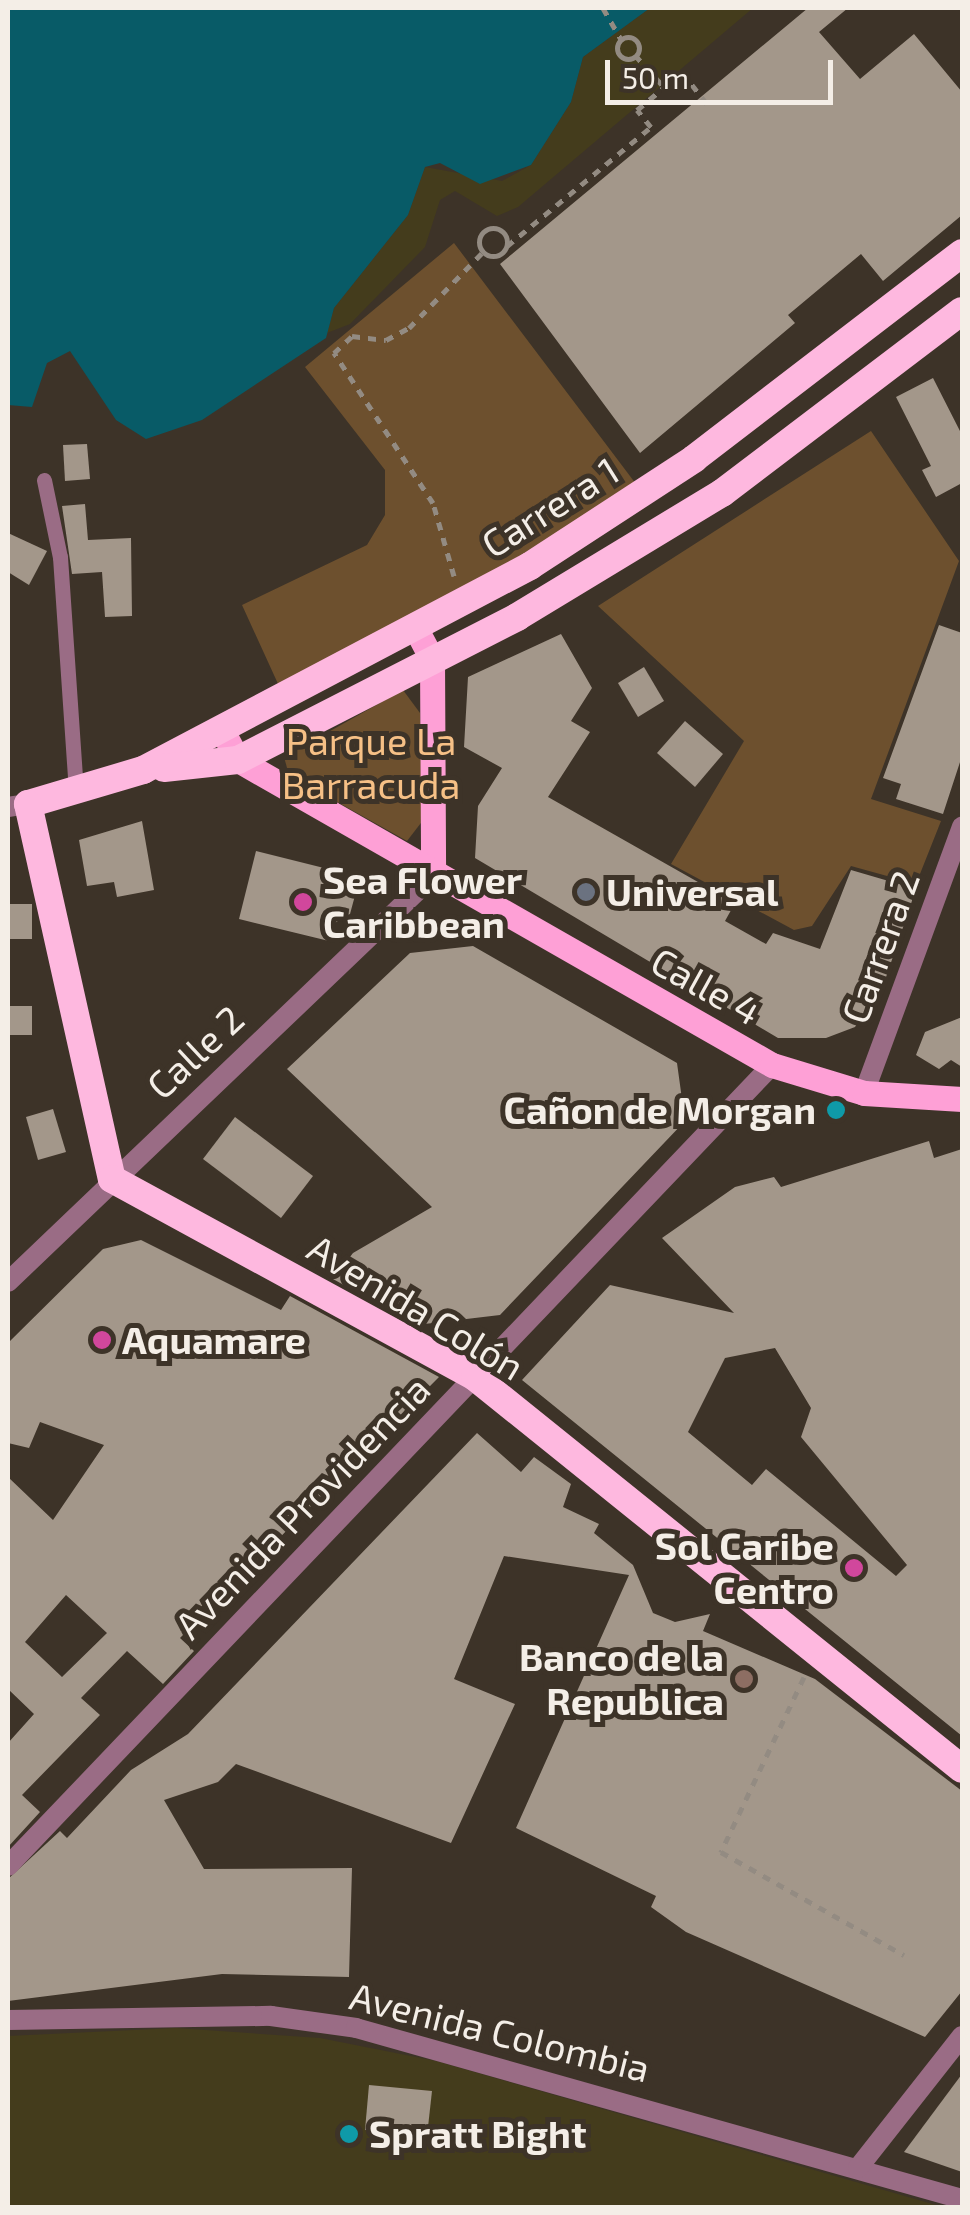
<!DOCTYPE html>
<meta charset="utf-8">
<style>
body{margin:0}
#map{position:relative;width:970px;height:2215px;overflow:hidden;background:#3d3328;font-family:"Exo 2",sans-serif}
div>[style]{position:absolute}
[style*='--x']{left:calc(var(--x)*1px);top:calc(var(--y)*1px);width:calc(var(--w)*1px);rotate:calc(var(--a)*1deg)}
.green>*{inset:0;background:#6d502e}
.sand>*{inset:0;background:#443c1c}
.water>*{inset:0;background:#085b67}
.building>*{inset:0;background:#a3978a}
.path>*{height:5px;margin-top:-2.5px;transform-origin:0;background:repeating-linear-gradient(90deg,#938b82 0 8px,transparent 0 16px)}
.path>.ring{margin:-2.5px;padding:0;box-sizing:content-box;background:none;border:5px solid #938b82;border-radius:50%}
.service>*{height:15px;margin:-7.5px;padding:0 7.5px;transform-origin:7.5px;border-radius:7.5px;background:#9a6c85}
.pedestrian>*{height:20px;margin:-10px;padding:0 10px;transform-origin:10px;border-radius:10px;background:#9a6c85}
.tertiary>*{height:20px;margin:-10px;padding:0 10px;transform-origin:10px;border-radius:10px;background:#9a6c85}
.primary>*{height:25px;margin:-12.5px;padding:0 12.5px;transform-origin:12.5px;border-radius:12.5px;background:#fea0d6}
.trunk>*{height:28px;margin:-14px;padding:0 14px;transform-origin:14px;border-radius:14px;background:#feb8df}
.dots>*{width:28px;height:28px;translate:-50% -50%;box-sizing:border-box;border:5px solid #3d3328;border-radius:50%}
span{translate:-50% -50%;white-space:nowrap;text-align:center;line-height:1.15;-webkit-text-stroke:10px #3d3328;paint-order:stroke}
.street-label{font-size:38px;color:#f4eee7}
.park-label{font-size:38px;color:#f6c086}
.poi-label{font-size:38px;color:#f4eee7;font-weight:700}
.left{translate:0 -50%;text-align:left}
.right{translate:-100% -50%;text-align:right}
.frame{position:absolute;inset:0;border:10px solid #f4eee7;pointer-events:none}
.scale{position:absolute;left:605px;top:60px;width:228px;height:45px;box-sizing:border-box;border:5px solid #f4eee7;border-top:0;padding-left:12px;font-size:30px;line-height:35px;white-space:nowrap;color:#f4eee7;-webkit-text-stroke:8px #3d3328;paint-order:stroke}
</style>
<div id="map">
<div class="green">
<div style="clip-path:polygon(454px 243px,636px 484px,469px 587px,279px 686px,242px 605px,367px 545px,385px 515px,385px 470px,305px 367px)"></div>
<div style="clip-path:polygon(871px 431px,959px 561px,871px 799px,941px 821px,916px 884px,851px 866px,812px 926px,794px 930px,671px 864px,744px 741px,598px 606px)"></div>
<div style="clip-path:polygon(403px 690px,420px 713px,424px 819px,407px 841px,289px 775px,284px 757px)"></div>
</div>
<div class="sand">
<div style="clip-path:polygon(650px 8px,753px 8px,518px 207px,497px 216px,455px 191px,440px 200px,425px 247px,350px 324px,327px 333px,334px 308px,408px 215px,425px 167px,502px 181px,531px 165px,571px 102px,583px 57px)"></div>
<div style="clip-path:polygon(176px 2028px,320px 2038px,436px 2061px,943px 2207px,8px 2208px,8px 2036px)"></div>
</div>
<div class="water">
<div style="clip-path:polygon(8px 8px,650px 8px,583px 57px,571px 102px,531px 165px,480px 184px,440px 163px,425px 167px,408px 215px,334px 308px,326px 338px,202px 420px,146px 439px,116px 420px,70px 351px,47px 363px,32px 407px,8px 405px)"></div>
</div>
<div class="building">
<div style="clip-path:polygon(808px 8px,848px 8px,819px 32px,860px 79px,914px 34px,962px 92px,962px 215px,883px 281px,861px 254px,788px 315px,795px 323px,640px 453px,500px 264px)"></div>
<div style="clip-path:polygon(933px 378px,962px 435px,962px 483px,936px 497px,922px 470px,931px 466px,896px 397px)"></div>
<div style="clip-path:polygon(87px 444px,90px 479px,65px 481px,63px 445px)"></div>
<div style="clip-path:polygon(85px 504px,88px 540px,131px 538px,132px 616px,105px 617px,102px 572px,72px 574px,62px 506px)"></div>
<div style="clip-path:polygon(8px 533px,47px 551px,29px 585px,8px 572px)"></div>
<div style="clip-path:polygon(939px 625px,962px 633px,962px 756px,943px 814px,896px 799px,901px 784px,883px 778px)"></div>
<div style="clip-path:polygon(561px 634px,592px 688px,571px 721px,590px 732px,548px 797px,735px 903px,725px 921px,766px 944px,773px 933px,820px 949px,851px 870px,916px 889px,883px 986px,855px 1027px,826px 1038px,778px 1038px,475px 858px,478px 806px,502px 768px,464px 747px,468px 677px)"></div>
<div style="clip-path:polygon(644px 667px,664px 701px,638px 717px,618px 683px)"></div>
<div style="clip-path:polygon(685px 721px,723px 754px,695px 787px,657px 753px)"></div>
<div style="clip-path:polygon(142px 821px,154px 890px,117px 897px,114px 882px,87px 886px,79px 840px)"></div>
<div style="clip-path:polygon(256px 851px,360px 877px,350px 914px,333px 924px,329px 941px,239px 919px)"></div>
<div style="clip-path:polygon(8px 904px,32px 904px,32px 939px,8px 939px)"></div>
<div style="clip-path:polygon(473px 946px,677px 1063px,685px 1121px,500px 1315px,416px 1325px,333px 1279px,353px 1253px,432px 1207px,287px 1069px,410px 953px)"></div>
<div style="clip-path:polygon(8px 1006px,32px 1006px,32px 1035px,8px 1035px)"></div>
<div style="clip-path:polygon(962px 1017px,962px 1067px,951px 1060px,939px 1069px,916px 1055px,925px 1032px)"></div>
<div style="clip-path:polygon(53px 1109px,66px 1152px,38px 1160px,26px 1117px)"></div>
<div style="clip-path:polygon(235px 1117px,313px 1176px,281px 1218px,203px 1159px)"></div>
<div style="clip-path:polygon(evenodd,929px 1141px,934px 1158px,962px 1149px,962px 1736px,522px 1380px,610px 1285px,734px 1313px,662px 1238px,735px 1187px,774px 1177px,781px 1187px,929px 1141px,775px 1348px,811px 1408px,801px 1437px,907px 1565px,896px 1576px,766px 1469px,752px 1485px,688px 1432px,725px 1358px,775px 1348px)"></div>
<div style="clip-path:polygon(evenodd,141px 1240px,281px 1310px,290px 1296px,439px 1377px,180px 1638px,194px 1651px,163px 1684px,127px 1651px,81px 1698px,100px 1715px,22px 1795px,40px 1812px,8px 1847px,8px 1743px,34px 1714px,8px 1689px,8px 1477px,53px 1520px,104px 1445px,40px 1422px,29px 1448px,8px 1443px,8px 1343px,103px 1249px,141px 1240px,66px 1595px,107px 1633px,62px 1677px,25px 1642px,66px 1595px)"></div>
<div style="clip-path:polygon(477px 1433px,521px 1472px,534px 1457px,571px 1484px,563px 1507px,599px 1524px,594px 1533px,633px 1565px,653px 1613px,675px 1622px,710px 1614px,703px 1631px,815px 1679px,962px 1791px,962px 1991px,925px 2037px,686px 1932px,651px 1907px,656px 1896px,516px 1828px,629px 1575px,504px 1556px,454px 1679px,515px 1704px,451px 1843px,236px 1764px,218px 1782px,164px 1800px,204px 1869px,352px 1868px,349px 1977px,222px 1974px,8px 2001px,8px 1879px,60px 1831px,67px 1838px,131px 1770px,188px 1734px)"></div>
<div style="clip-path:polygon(962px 2074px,962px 2172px,904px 2152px)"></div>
<div style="clip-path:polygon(369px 2085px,432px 2091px,427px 2136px,365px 2130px)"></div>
</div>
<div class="path">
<div style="--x:603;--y:8;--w:36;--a:60"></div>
<div class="ring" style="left:617px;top:37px;width:17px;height:17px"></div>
<div style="--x:635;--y:55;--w:43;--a:47.8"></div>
<div style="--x:664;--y:87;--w:23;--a:-40"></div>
<div style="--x:682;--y:72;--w:41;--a:52"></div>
<div class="ring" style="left:479px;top:228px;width:23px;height:23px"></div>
<div style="--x:507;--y:246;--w:187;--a:-39.6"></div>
<div style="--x:651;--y:127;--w:22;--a:-129"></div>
<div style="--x:637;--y:110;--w:35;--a:-40"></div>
<div style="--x:454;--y:576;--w:76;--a:-106"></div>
<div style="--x:433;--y:503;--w:180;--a:-123.4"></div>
<div style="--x:334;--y:353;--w:25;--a:-43"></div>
<div style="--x:352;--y:336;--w:34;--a:7"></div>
<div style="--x:386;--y:340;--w:26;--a:-28"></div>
<div style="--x:409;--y:328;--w:106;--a:-45.8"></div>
<div style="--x:804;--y:1677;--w:194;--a:115.4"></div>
<div style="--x:721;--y:1852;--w:210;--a:29.4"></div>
</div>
<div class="service">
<div style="--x:44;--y:480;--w:79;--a:78.3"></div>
<div style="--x:60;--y:557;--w:238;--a:86.1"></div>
</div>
<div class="pedestrian">
<div style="--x:8;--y:1866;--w:1107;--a:-46.35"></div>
<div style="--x:8;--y:2020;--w:263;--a:-0.9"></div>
<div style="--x:271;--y:2016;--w:86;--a:8"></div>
<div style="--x:356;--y:2028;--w:630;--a:15.76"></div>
<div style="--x:858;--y:2168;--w:168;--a:-51.8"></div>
</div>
<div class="tertiary">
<div style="--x:8;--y:807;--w:20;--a:-9"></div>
<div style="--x:864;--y:1093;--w:284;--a:-69.8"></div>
<div style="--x:8;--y:1282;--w:588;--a:-43.69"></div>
</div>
<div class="primary">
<div style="--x:416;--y:629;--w:34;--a:62"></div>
<div style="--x:432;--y:659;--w:217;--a:89.7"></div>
<div style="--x:223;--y:732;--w:32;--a:62"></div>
<div style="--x:238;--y:760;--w:615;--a:29.73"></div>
<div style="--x:772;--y:1065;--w:96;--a:16.9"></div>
<div style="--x:864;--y:1093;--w:98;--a:3.5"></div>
</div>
<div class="trunk">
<div style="--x:962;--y:253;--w:338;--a:142.5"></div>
<div style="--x:694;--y:459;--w:196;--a:146.9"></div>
<div style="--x:530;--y:566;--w:437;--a:152.2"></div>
<div style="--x:143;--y:770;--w:120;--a:163.5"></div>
<div style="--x:28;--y:804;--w:384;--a:77.4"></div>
<div style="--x:112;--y:1179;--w:413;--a:28.6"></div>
<div style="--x:475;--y:1377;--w:625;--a:38.83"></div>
<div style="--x:164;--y:768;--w:74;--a:-6.2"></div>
<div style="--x:238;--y:760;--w:314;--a:-27.1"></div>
<div style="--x:517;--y:617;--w:240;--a:-31.2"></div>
<div style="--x:722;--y:493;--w:301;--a:-37.2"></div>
</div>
<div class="dots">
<div style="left:586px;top:892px;background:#6b7280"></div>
<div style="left:303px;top:902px;background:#d1479c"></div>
<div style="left:836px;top:1110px;background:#0f9aa8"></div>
<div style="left:102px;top:1340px;background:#d1479c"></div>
<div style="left:854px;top:1568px;background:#d1479c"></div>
<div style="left:744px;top:1679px;background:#8d6e63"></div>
<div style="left:349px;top:2134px;background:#0f9aa8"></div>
</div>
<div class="street-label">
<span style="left:550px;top:507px;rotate:-32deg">Carrera 1</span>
<span style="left:880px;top:947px;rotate:-70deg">Carrera 2</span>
<span style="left:706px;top:986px;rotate:29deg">Calle 4</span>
<span style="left:195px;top:1052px;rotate:-43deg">Calle 2</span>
<span style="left:416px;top:1307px;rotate:31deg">Avenida Colón</span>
<span style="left:302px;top:1507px;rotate:-46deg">Avenida Providencia</span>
<span style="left:500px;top:2032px;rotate:14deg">Avenida Colombia</span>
</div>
<div class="park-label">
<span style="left:371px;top:763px">Parque La<br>Barracuda</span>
</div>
<div class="poi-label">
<span class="left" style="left:323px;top:902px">Sea Flower<br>Caribbean</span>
<span class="left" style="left:606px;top:892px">Universal</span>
<span class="right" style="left:816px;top:1110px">Cañon de Morgan</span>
<span class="left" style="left:122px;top:1340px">Aquamare</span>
<span class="right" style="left:834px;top:1568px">Sol Caribe<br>Centro</span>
<span class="right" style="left:724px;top:1679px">Banco de la<br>Republica</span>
<span class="left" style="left:369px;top:2134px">Spratt Bight</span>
</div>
<div class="frame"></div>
<div class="scale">50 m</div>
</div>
